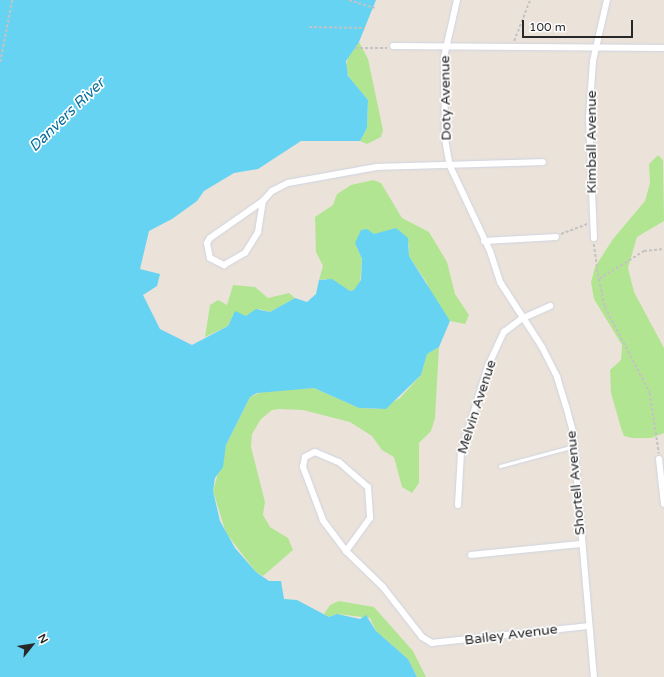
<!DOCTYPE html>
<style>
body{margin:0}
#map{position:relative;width:664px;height:677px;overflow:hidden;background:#ebe3d9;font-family:"Varela Round",sans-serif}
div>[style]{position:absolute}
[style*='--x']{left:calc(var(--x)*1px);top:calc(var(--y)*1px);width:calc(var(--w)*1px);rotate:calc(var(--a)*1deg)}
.green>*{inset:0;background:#b2e592}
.water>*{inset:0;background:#66d3f3}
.path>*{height:1.5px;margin-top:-0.75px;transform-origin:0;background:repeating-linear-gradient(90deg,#c3c3c3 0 3px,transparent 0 5px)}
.roads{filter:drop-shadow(0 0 1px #ced3e2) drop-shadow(0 0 1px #ced3e2)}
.service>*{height:3px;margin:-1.5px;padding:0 1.5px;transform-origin:1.5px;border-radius:1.5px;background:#fff}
.minor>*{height:6px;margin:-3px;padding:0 3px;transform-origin:3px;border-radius:3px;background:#fff}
span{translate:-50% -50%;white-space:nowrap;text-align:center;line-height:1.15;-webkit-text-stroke:3.5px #fff;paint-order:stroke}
.street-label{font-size:14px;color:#282828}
.water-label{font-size:15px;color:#086f9c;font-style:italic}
.north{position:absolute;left:12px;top:625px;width:40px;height:40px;-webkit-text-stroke:3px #fff;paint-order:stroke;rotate:60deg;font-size:11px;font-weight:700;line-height:16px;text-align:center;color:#282828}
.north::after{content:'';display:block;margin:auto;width:14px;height:18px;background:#282828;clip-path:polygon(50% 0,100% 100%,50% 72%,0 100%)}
.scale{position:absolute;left:522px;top:20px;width:111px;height:18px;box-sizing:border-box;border:2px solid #282828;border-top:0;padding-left:5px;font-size:12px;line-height:14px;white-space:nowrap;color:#282828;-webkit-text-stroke:3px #fff;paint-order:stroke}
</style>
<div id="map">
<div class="green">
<div style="clip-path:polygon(359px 42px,368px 59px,383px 130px,381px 137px,367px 144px,360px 141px,367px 128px,368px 100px,349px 78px,346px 66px,349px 53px)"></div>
<div style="clip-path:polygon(658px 155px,663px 160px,664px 221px,637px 237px,628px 268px,634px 292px,664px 348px,664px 433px,651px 438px,632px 438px,624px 436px,621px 428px,611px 393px,610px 370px,621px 360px,622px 345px,594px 299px,591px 282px,595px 267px,613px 239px,645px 201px,650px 183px,649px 164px)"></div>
<div style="clip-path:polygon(373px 180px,381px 183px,402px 218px,429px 232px,447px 262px,455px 294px,469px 315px,465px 324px,450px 321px,431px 295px,427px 283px,409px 256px,409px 244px,396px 228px,355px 243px,362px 259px,360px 285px,354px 290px,350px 291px,326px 279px,319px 280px,323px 266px,316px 252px,315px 217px,333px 205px,337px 194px,351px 185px)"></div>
<div style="clip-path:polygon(233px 285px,255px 287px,268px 298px,289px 293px,295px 298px,270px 312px,259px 309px,246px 316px,233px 315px,228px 326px,205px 337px,210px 305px,218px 300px,227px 305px)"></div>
<div style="clip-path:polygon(439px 347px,435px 418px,431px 431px,419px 443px,419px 483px,412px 493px,402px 487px,394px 457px,382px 450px,372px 436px,350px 422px,303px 410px,280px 409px,272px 410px,261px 419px,252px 434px,251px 447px,265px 502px,263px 515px,270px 527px,288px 538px,293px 550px,263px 576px,256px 572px,226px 533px,213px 491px,226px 445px,250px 397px,266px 390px,314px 388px,359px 408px,381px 409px,400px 398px,421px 375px,427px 354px)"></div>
<div style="clip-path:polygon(339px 601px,374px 607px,413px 651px,426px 677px,417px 677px,408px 659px,376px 631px,370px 618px,337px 614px,329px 617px,324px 614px,330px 605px)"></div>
</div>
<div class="water">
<div style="clip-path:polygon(0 0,376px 0,359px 42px,346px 61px,348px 76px,368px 100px,367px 128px,360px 141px,301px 141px,258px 169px,234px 173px,204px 191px,197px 201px,172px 219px,149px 231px,140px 269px,160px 274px,157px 286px,143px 295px,160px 329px,192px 345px,228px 326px,235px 311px,246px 316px,256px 309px,270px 312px,295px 298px,307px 302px,316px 294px,319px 280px,332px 279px,350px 291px,354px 290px,361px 280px,362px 259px,355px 243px,361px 230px,367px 229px,374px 234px,396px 228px,408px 238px,409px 256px,450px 321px,439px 347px,427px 354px,421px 375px,386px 409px,359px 408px,314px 388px,257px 393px,250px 397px,226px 445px,223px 467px,215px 478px,213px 491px,220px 521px,235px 548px,256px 572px,269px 581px,281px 581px,284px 599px,297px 600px,329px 617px,337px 614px,360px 619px,366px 615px,376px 631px,408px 659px,417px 677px,0 677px)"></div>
</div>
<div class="path">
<div style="--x:349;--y:0;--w:27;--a:17"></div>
<div style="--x:309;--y:27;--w:56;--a:1"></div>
<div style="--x:514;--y:41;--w:44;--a:-68.7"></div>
<div style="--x:355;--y:48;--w:32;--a:0"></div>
<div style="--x:0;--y:62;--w:63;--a:-79"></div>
<div style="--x:561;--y:234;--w:28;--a:-21"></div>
<div style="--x:594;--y:244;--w:35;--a:82"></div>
<div style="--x:599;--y:279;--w:53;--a:-31.9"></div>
<div style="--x:644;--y:251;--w:20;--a:-6"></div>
<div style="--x:599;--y:279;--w:29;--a:78"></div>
<div style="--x:605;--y:307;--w:97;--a:62.4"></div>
<div style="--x:650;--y:393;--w:61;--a:81.5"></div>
</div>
<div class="roads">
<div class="service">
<div style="--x:500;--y:466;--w:77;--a:-15.1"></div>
</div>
<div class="minor">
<div style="--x:457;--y:0;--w:58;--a:102.8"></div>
<div style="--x:444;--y:57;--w:82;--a:89.3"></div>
<div style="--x:445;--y:139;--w:27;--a:80"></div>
<div style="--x:450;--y:166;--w:94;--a:64.8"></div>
<div style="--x:490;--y:251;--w:33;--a:72"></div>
<div style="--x:500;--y:282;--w:77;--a:57.1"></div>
<div style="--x:542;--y:347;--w:34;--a:63"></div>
<div style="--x:557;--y:377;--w:30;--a:73"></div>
<div style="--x:566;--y:406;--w:28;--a:75"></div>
<div style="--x:573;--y:433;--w:245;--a:85.1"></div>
<div style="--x:393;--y:46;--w:271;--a:0.4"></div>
<div style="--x:263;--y:201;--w:65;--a:145.1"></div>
<div style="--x:210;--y:238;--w:6;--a:121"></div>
<div style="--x:207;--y:243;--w:15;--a:79"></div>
<div style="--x:210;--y:258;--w:16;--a:27"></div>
<div style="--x:224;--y:265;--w:24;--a:-30"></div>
<div style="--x:245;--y:253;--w:25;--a:-58"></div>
<div style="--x:258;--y:232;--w:31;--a:-81"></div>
<div style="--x:263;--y:201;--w:13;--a:-48"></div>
<div style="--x:272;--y:191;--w:18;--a:-27"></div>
<div style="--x:288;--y:183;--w:90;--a:-10.2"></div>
<div style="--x:377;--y:167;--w:166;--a:-1.7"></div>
<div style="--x:594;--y:238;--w:121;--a:-92.4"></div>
<div style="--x:589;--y:117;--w:56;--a:-85.9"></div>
<div style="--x:593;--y:61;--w:63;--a:-77.1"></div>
<div style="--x:484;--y:241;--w:72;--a:-3.2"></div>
<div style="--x:315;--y:452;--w:26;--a:23"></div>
<div style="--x:339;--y:462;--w:38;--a:41"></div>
<div style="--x:368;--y:487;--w:31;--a:86"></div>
<div style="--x:370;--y:518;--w:41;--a:126"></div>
<div style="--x:346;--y:551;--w:39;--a:-127"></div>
<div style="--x:323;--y:520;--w:57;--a:-110.7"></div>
<div style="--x:303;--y:467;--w:10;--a:-79"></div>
<div style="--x:305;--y:457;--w:11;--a:-27"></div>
<div style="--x:659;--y:459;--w:45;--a:83.7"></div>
<div style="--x:458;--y:505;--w:52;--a:-86.7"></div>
<div style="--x:461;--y:453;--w:91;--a:-72.8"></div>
<div style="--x:488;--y:366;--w:38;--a:-65"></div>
<div style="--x:504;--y:332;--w:21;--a:-37"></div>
<div style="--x:521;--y:319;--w:32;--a:-24"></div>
<div style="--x:346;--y:551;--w:52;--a:44.2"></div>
<div style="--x:383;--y:587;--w:63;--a:52"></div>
<div style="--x:422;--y:637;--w:12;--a:31"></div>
<div style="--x:432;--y:643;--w:158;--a:-6.2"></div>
<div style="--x:471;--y:555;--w:112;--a:-5.7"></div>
</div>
</div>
<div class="street-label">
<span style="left:446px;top:98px;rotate:-91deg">Doty Avenue</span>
<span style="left:592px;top:142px;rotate:-90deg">Kimball Avenue</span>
<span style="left:477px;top:407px;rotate:-72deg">Melvin Avenue</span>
<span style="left:576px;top:483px;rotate:-95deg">Shortell Avenue</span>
<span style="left:511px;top:635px;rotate:-7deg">Bailey Avenue</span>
</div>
<div class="water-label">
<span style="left:67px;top:115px;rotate:-44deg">Danvers River</span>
</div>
<div class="north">N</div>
<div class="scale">100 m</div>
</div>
